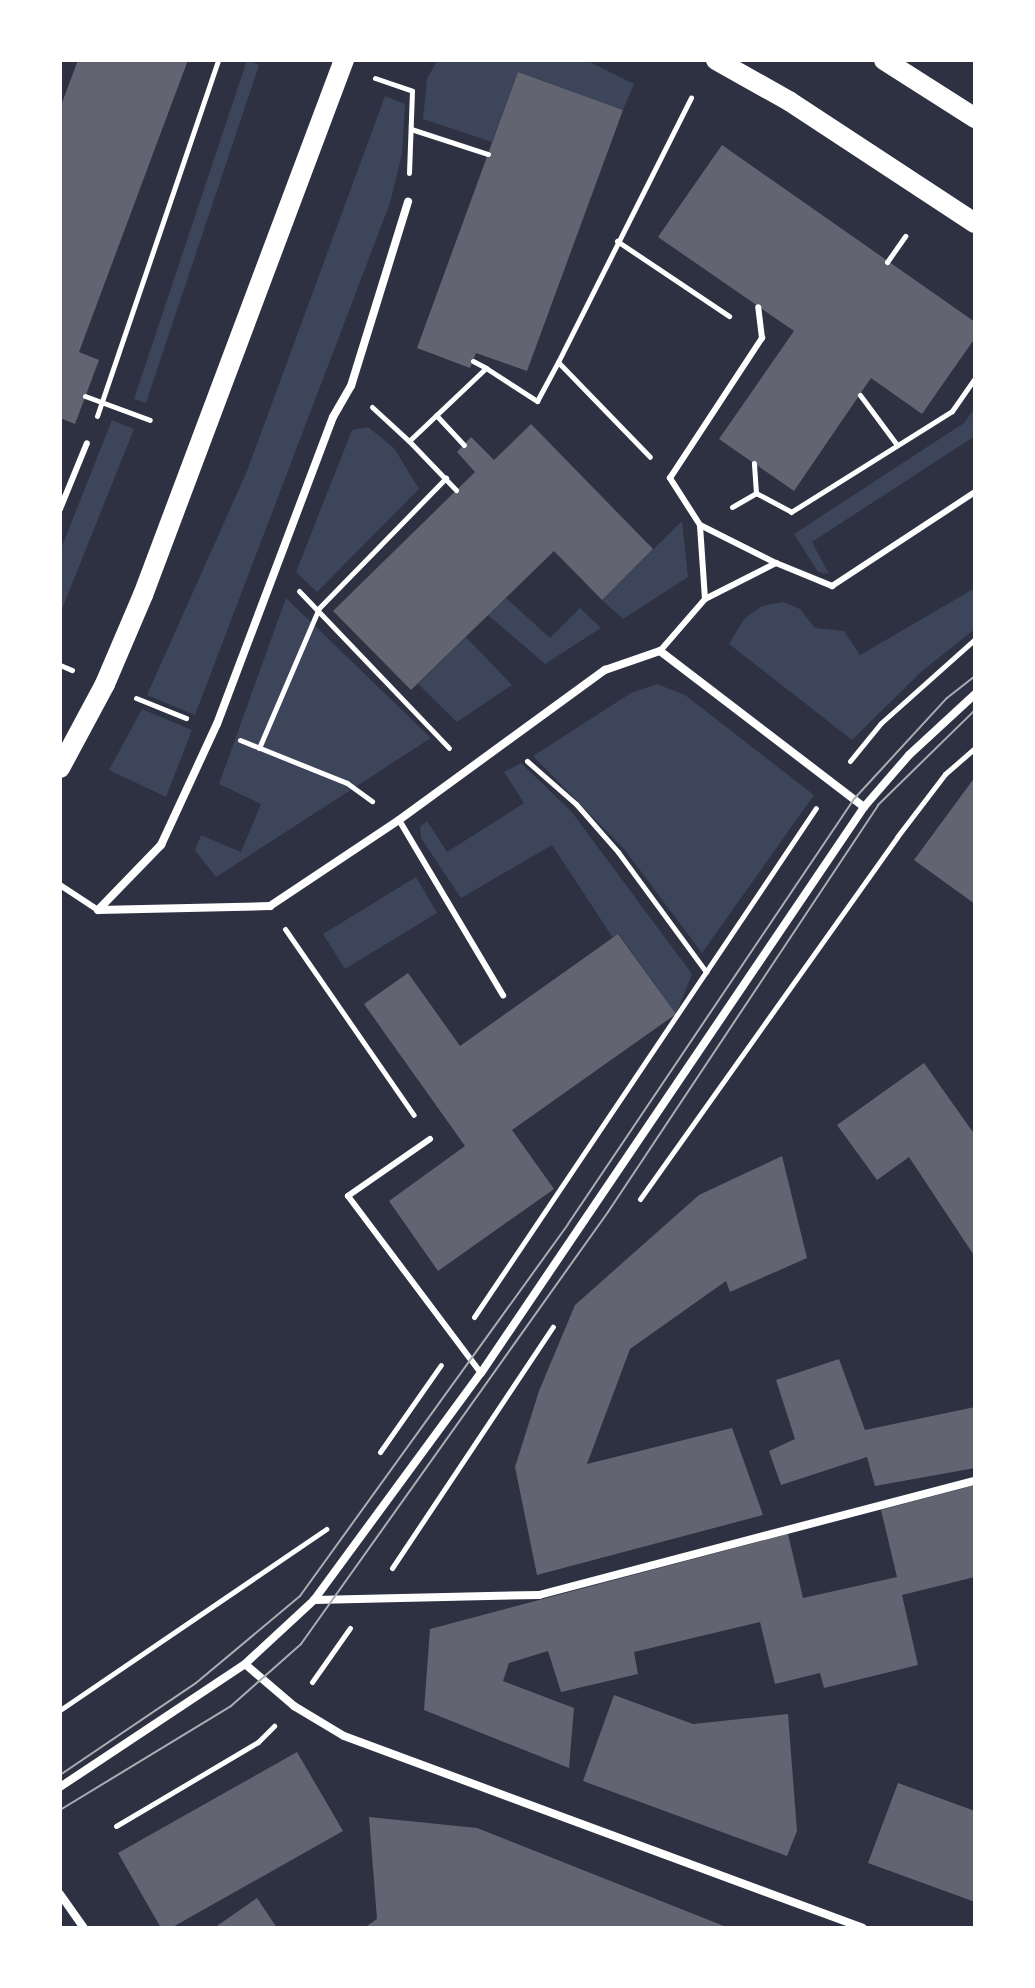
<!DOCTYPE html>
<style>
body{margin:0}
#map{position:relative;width:1035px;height:1988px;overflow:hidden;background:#2d3142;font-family:Inter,sans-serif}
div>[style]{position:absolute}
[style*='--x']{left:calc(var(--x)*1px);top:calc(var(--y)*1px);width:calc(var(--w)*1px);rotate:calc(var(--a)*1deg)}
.green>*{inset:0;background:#3c4559}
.building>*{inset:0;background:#626471}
.path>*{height:5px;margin:-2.5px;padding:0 2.5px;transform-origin:2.5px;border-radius:2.5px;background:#fff}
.service>*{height:6px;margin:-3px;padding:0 3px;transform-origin:3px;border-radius:3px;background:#fff}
.minor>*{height:8px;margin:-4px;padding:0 4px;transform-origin:4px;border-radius:4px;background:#fff}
.primary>*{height:20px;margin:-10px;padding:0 10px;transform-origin:10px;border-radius:10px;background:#fff}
.tram>*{height:2px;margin:-1px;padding:0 1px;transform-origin:1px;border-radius:1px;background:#abadb3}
span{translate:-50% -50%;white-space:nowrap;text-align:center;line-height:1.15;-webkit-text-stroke:6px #fff;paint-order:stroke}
.frame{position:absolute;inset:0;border:62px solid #fff;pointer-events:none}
</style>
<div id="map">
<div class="green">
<div style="clip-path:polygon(247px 60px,259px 65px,146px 403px,134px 399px)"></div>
<div style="clip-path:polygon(438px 60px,586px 60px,634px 84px,623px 110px,518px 72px,492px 142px,423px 119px,427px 78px)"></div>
<div style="clip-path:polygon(385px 96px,405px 104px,402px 154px,390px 203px,195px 715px,147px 695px,247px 471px)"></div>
<div style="clip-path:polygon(975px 408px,975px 436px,812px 542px,829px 574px,818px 572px,794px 534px,964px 423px)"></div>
<div style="clip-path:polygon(112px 420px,134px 429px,60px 614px,60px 551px)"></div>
<div style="clip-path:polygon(368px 427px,394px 448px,419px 489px,317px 592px,296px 572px,352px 430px)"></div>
<div style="clip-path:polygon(682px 521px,688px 577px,623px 619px,602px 600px)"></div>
<div style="clip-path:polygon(975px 588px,975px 629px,922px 671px,852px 740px,729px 644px,744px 619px,762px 606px,783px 602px,800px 609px,815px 628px,844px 631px,860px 655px)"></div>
<div style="clip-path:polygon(286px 598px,431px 738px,216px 877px,195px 850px,201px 835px,241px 852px,261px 804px,219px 784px)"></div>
<div style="clip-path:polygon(506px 598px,550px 638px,580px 608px,601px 628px,545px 664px,488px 615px)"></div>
<div style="clip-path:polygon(466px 637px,512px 685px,457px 722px,418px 684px)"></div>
<div style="clip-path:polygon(657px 684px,685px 695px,814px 795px,702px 953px,624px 849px,533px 756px,631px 693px)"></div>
<div style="clip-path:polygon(142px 709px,192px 730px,166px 797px,109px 770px)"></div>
<div style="clip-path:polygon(521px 763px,571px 811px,692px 974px,676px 1014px,619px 934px,613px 938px,552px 845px,461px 898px,421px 838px,420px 827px,427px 821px,447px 852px,524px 803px,504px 772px)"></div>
<div style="clip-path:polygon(416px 877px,437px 913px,345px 969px,323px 934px)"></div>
</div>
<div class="building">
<div style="clip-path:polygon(78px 60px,188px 60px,79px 352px,99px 360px,75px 424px,60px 418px,60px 108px)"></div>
<div style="clip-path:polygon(518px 72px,623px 110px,527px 371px,476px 353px,470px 368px,417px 348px)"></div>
<div style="clip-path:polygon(722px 145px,975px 322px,975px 338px,922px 414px,871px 378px,794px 491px,719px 439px,794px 331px,658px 237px)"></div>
<div style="clip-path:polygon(531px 424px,653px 549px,602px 600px,554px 551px,411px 690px,333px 611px,475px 472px,457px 452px,471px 437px,494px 460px)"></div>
<div style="clip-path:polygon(975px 777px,975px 904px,914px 860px)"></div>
<div style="clip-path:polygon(618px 934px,676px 1014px,512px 1130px,554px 1189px,438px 1271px,389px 1201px,465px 1146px,364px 1004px,408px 973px,460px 1046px)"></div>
<div style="clip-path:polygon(924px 1063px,975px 1135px,975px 1257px,909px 1157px,877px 1180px,837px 1125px)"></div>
<div style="clip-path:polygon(782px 1156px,807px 1258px,730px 1292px,726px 1281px,630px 1349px,587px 1464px,732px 1428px,763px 1515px,537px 1575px,515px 1467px,539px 1391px,575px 1305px,699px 1195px)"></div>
<div style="clip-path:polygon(839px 1359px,865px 1430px,975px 1407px,975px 1468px,875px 1486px,867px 1457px,781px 1485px,769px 1451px,795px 1439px,776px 1380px)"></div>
<div style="clip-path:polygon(975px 1485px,975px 1577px,902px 1595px,918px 1665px,824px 1688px,820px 1673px,775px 1684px,760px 1622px,634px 1652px,638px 1674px,561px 1692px,548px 1651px,509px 1663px,503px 1681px,574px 1708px,569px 1768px,424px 1710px,430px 1629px,788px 1534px,803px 1598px,897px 1577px,881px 1510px)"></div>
<div style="clip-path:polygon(614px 1695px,693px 1724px,788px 1714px,797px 1831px,787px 1856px,583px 1781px)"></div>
<div style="clip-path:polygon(297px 1752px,343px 1831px,171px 1928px,161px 1928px,118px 1853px)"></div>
<div style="clip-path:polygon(898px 1783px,975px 1811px,975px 1902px,868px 1863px)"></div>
<div style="clip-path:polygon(369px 1817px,477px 1828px,729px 1928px,364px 1928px,377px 1919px)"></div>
<div style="clip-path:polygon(257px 1898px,277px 1928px,214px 1928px)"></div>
</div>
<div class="path">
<div style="--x:375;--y:78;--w:39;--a:19"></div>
<div style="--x:412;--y:91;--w:82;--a:92.1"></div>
<div style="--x:411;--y:129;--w:81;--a:18"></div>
<div style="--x:617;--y:241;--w:135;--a:33.8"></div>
<div style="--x:887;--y:262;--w:32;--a:-55"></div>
<div style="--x:473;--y:361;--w:15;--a:28"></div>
<div style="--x:558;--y:362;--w:296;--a:-63.3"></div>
<div style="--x:860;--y:395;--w:62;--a:53.5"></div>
<div style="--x:85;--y:396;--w:69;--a:20.3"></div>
<div style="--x:372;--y:407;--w:50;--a:42.6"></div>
<div style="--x:409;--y:441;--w:106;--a:-43.5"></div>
<div style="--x:486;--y:368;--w:61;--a:32.9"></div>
<div style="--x:537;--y:401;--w:44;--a:-61.7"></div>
<div style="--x:558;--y:362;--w:132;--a:45.9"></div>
<div style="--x:436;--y:415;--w:41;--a:47"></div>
<div style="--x:97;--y:416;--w:376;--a:-71.2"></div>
<div style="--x:409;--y:441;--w:68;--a:46.2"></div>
<div style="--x:756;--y:493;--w:40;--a:28"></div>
<div style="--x:791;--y:512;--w:190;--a:-32.1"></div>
<div style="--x:952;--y:411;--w:40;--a:-55.1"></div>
<div style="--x:732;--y:507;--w:28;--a:-30"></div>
<div style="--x:756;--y:493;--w:30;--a:-94"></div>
<div style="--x:299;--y:591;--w:217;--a:46.3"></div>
<div style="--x:60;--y:665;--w:13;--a:23"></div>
<div style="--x:136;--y:698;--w:54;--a:21.8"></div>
<div style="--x:240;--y:740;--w:115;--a:21.9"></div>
<div style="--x:347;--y:783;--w:31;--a:36"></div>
<div style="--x:259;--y:748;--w:152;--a:-66.8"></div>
<div style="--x:319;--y:608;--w:182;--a:-45.7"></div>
<div style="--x:527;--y:761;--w:65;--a:41.3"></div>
<div style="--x:576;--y:804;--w:64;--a:48.8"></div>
<div style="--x:618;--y:852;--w:149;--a:53.7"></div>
<div style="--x:850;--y:761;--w:49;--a:-50.8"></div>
<div style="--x:881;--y:723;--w:126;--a:-41.8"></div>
<div style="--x:285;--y:929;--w:226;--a:55.3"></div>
<div style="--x:640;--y:1199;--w:444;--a:-54.6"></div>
<div style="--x:897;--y:837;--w:79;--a:-52.7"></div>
<div style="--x:945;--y:774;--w:40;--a:-41"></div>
<div style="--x:474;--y:1317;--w:613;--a:-56.1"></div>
<div style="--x:380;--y:1452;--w:106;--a:-55"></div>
<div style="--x:392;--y:1568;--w:290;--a:-56.3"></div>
<div style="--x:312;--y:1682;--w:66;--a:-54.9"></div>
<div style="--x:60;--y:1710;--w:322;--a:-34.2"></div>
<div style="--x:116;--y:1826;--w:165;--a:-30.6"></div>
<div style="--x:258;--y:1742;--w:23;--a:-45"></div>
</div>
<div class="service">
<div style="--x:60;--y:509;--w:71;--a:-67.8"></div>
<div style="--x:700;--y:525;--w:85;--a:26.6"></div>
<div style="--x:705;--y:599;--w:74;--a:-93.9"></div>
<div style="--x:700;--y:525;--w:56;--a:-122.6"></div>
<div style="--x:670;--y:478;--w:168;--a:-56.7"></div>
<div style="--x:762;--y:338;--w:31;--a:-97"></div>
<div style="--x:660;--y:651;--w:69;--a:-49.1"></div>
<div style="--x:705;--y:599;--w:80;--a:-26.9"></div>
<div style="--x:776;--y:563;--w:61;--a:22.3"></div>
<div style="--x:832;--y:586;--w:171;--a:-33.3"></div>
<div style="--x:399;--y:820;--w:204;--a:59.3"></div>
<div style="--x:60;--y:885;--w:45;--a:33.3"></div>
<div style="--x:430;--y:1139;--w:100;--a:145.2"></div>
<div style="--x:348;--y:1196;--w:221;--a:53.1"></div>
</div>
<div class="minor">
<div style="--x:98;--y:910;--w:172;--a:-1.3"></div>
<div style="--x:270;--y:906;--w:155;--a:-33.7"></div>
<div style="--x:399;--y:820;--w:255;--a:-36.1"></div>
<div style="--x:605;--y:670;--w:58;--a:-19.1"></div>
<div style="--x:660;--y:651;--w:257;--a:37.4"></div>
<div style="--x:98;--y:910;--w:91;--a:-45.9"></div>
<div style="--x:161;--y:845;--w:133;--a:-65.2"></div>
<div style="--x:217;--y:724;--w:328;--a:-69.3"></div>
<div style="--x:333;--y:417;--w:36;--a:-60"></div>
<div style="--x:351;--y:386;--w:193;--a:-72.8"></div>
<div style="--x:314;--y:1600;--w:225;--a:-1.3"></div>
<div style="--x:539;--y:1595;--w:451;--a:-14.7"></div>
<div style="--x:245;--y:1664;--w:65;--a:40.6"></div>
<div style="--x:294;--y:1706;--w:58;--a:31"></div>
<div style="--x:344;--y:1736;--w:553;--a:20.3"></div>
<div style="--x:60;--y:1787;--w:222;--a:-33.6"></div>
<div style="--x:245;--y:1664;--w:94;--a:-42.8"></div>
<div style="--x:314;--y:1600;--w:282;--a:-53.7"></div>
<div style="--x:481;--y:1373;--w:683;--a:-55.91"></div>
<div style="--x:864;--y:807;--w:69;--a:-49.1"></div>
<div style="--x:909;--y:755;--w:90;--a:-42.7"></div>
<div style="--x:60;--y:1894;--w:42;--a:54.8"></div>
</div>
<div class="primary">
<div style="--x:716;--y:60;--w:84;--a:29.3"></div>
<div style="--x:789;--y:101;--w:222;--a:33.3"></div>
<div style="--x:884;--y:60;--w:108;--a:32.5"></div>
<div style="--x:60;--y:768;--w:95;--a:-61.8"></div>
<div style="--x:105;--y:684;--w:97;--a:-66.9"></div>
<div style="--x:143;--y:595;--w:572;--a:-69.41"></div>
</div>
<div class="tram">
<div style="--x:60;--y:1775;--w:164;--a:-34.1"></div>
<div style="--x:196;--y:1683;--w:136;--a:-39.9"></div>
<div style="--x:300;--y:1596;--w:458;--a:-54.2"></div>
<div style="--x:568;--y:1224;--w:512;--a:-56.06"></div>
<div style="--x:854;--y:799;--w:137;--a:-47.4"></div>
<div style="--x:947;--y:698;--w:36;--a:-38"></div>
<div style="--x:60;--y:1810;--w:200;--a:-31.3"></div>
<div style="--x:231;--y:1706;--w:94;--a:-41.5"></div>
<div style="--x:301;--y:1644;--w:530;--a:-54.6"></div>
<div style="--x:608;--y:1212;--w:488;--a:-56.4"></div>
<div style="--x:878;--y:805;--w:136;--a:-44.4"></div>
</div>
<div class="frame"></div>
</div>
